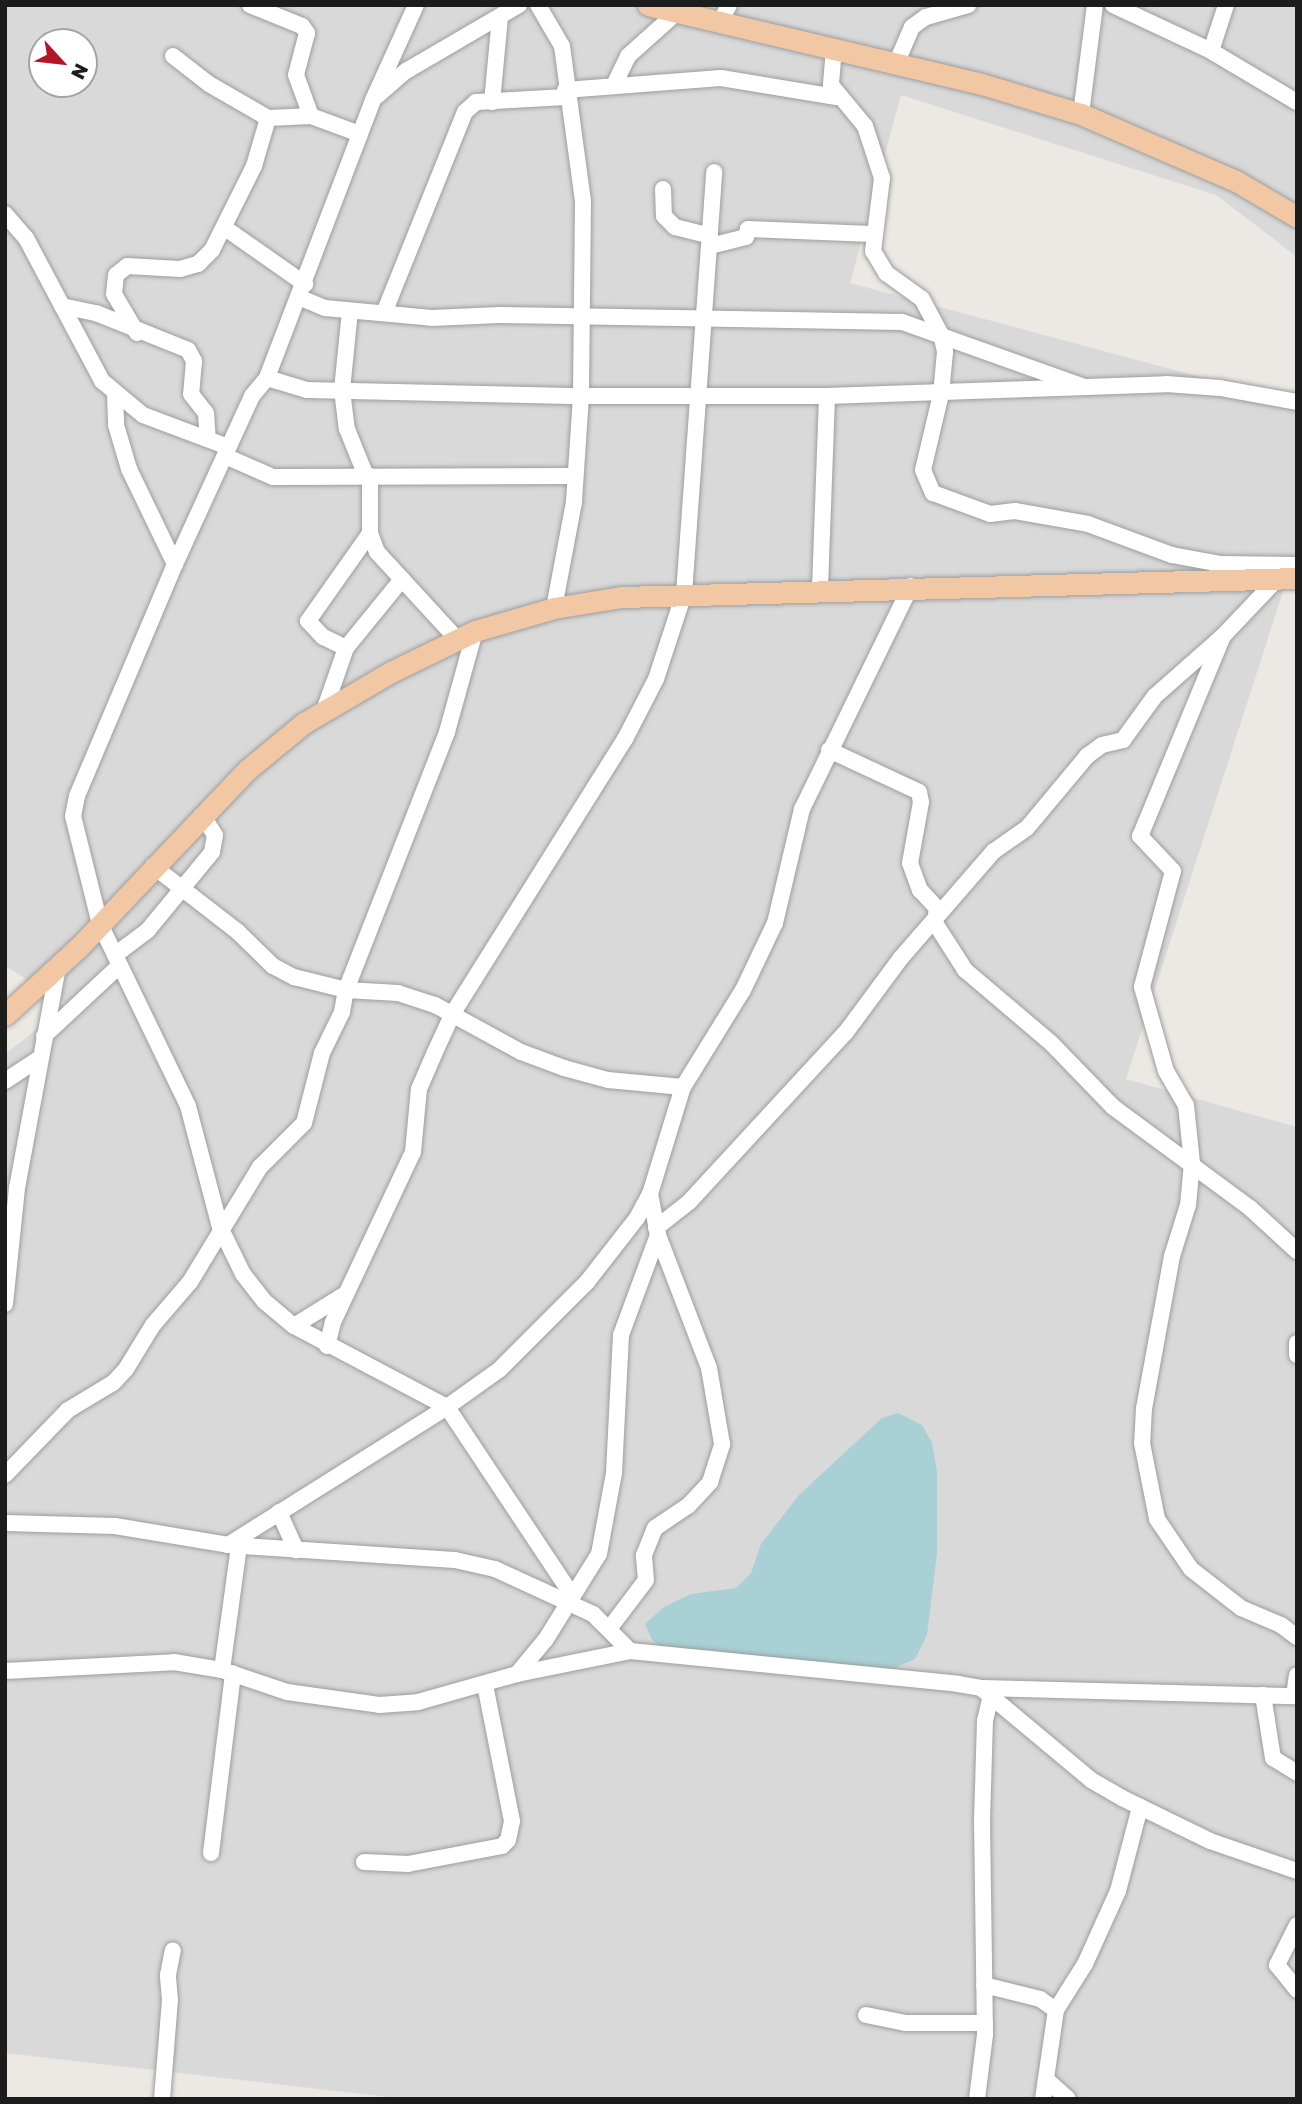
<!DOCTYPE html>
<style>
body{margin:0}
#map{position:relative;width:1302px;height:2104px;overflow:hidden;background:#ece8e3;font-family:"Golos Text",sans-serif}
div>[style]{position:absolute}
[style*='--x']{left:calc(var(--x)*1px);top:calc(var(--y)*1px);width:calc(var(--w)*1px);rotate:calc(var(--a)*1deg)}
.residential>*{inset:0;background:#dad9d9}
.water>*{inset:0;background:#a8d0d5}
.roads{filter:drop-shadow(0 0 2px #9d9d9d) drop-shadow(0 0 2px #9d9d9d)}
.minor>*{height:16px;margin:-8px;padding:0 8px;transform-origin:8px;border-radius:8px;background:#fff}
.major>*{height:21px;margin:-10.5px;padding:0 10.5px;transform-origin:10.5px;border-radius:10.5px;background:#f1c7a4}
span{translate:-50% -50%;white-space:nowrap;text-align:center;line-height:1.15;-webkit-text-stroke:6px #fff;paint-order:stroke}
.frame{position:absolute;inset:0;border:7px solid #1c1c1c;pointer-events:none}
.north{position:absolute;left:28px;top:28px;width:70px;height:70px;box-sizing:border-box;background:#fff;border:2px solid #a4a4a4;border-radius:50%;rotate:117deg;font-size:19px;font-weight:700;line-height:28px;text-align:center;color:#1c1c1c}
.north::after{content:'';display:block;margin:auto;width:24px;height:32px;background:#b21627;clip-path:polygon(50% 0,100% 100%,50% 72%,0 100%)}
</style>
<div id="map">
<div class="residential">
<div style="clip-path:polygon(evenodd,5px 5px,1297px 5px,1297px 257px,1216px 195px,901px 95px,850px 283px,1297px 403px,1297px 548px,1126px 1079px,1297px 1127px,1297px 2099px,406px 2099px,5px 2053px,5px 1054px,69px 1005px,5px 966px,5px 5px,42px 42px,84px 42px,84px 84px,42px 84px,42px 42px)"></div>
</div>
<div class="water">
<div style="clip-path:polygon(898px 1413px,922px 1425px,932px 1443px,937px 1472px,937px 1553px,927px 1635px,915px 1659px,892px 1669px,857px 1671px,713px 1650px,664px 1649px,652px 1640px,645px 1624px,664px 1607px,691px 1594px,736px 1588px,751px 1573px,761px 1544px,799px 1495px,882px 1418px)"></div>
</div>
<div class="roads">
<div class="minor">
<div style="--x:250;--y:5;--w:56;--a:22"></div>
<div style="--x:302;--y:26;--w:9;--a:54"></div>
<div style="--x:307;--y:33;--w:43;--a:104.7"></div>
<div style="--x:296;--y:75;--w:44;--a:69.9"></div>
<div style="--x:416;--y:5;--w:104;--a:114.4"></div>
<div style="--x:373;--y:100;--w:298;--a:110.9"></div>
<div style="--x:267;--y:378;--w:23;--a:130"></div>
<div style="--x:252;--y:396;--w:185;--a:114.6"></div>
<div style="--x:175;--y:564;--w:252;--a:112.9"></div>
<div style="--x:77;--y:796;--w:20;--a:101"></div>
<div style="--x:73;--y:816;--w:111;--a:76"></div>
<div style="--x:100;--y:924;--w:202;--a:64.2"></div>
<div style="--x:188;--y:1106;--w:125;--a:75.2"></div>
<div style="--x:220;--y:1227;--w:52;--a:63.9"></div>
<div style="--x:243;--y:1274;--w:34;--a:52"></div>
<div style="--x:264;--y:1301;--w:39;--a:40"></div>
<div style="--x:294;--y:1326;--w:173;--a:27.9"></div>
<div style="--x:447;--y:1407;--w:226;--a:56.4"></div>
<div style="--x:538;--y:5;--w:48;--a:59.7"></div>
<div style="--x:562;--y:46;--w:156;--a:82.3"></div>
<div style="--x:583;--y:201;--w:195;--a:90.6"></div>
<div style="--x:581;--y:396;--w:106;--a:93.8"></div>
<div style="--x:574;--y:502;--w:108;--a:100.7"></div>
<div style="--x:1113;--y:5;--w:108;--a:25.1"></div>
<div style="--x:1211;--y:51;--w:100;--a:30.7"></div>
<div style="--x:720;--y:22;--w:19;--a:-62"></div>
<div style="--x:834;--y:49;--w:36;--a:95"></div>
<div style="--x:831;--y:85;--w:53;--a:50.3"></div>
<div style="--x:865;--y:126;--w:55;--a:71.9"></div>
<div style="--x:882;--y:178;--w:74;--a:97"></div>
<div style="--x:873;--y:251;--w:26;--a:59"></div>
<div style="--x:886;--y:273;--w:44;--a:35.8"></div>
<div style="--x:922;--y:299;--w:40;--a:62"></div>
<div style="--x:941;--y:334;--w:18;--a:77"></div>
<div style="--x:945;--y:352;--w:42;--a:95.4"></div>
<div style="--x:941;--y:394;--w:78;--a:103.3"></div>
<div style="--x:923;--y:470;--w:25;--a:67"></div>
<div style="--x:933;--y:493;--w:61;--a:20.2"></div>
<div style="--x:990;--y:514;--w:25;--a:-7"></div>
<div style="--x:1015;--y:511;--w:74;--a:10.1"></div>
<div style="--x:1088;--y:524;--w:90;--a:20.3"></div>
<div style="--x:1172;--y:555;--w:50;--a:10.4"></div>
<div style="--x:1221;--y:564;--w:76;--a:0.8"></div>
<div style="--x:1211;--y:51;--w:48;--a:-71.9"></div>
<div style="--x:173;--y:56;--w:46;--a:37.9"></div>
<div style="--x:209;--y:84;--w:68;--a:30"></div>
<div style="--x:268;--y:118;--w:43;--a:-2.7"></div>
<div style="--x:311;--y:116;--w:52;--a:20.2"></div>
<div style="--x:896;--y:64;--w:40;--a:-66.6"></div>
<div style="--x:912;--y:27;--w:17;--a:-36"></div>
<div style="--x:926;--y:17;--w:44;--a:-15.9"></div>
<div style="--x:614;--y:85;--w:32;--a:-64"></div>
<div style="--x:628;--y:56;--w:66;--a:-41.9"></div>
<div style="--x:565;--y:90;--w:156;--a:-4.4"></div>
<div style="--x:721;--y:78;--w:117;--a:9.4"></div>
<div style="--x:377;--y:96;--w:38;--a:-41"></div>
<div style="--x:406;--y:71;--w:131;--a:-30.3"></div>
<div style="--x:492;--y:102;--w:84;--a:-84.6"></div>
<div style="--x:1081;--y:114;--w:110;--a:-82.7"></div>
<div style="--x:663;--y:189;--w:27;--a:88"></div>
<div style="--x:664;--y:216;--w:16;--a:45"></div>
<div style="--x:675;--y:227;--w:36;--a:14"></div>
<div style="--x:5;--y:214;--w:32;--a:49"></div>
<div style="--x:26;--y:238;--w:162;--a:62"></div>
<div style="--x:102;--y:381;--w:53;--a:39.7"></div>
<div style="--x:143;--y:415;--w:91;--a:20.6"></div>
<div style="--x:225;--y:228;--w:98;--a:35"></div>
<div style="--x:710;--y:246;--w:37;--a:-14"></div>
<div style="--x:746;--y:237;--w:8;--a:-76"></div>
<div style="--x:748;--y:229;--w:124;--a:2.3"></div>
<div style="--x:301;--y:298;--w:26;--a:23"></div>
<div style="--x:325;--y:308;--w:107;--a:5.3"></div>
<div style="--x:432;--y:318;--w:68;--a:-2.5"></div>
<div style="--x:500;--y:315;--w:402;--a:1"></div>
<div style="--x:902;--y:322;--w:191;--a:19.6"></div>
<div style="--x:62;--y:306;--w:35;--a:12"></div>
<div style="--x:96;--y:313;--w:99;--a:21.9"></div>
<div style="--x:188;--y:350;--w:13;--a:61"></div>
<div style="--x:194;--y:361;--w:33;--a:95"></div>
<div style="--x:191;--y:394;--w:24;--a:52"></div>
<div style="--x:206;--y:413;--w:26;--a:86"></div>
<div style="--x:350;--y:311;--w:79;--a:95.8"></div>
<div style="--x:342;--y:390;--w:39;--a:83"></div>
<div style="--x:347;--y:429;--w:51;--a:68"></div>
<div style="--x:384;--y:313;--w:217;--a:-68.1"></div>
<div style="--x:465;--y:112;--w:15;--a:-42"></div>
<div style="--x:476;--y:102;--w:90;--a:-3.2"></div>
<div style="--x:137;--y:333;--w:45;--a:-120.5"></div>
<div style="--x:114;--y:294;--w:19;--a:-84"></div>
<div style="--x:116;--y:275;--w:14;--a:-39"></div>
<div style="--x:127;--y:266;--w:53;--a:3.2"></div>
<div style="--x:180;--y:269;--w:19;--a:-16"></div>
<div style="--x:198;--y:264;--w:20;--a:-45"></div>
<div style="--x:212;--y:250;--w:94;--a:-63.4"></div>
<div style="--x:254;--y:166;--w:50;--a:-73.7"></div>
<div style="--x:267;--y:378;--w:42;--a:16.7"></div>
<div style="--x:307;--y:390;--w:274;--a:1.3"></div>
<div style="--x:581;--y:396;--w:246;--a:0"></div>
<div style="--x:827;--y:396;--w:339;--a:-2"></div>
<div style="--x:1166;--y:384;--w:54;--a:4.2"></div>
<div style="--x:1220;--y:388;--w:78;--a:10.3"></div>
<div style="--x:115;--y:393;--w:32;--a:88"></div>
<div style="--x:116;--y:425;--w:46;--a:73.5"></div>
<div style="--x:129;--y:469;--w:106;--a:64.2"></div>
<div style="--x:225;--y:456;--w:52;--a:23.6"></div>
<div style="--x:273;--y:477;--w:302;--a:-0.2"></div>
<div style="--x:370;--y:476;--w:57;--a:90"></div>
<div style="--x:370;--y:533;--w:20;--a:70"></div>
<div style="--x:377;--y:552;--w:120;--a:47.4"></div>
<div style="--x:820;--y:588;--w:192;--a:-87.9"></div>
<div style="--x:1223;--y:636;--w:217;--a:112.5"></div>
<div style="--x:1140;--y:836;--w:48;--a:46.7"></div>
<div style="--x:1173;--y:871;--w:120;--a:105"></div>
<div style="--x:1142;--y:987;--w:87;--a:74.1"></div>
<div style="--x:1166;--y:1071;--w:39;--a:60"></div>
<div style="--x:1186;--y:1105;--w:58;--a:84.1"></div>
<div style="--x:1192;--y:1163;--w:42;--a:95.4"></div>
<div style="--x:1188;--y:1205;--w:53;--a:107.4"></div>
<div style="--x:1172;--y:1256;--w:155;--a:100.4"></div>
<div style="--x:1144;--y:1408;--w:35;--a:93"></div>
<div style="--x:1142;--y:1443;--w:77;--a:78.8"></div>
<div style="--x:1157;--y:1519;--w:60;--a:55.8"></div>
<div style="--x:1191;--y:1569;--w:63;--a:38"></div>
<div style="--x:1241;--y:1608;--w:43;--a:23"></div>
<div style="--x:1281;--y:1625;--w:20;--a:37"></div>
<div style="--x:346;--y:648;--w:25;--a:-154"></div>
<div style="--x:323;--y:637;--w:22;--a:-133"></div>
<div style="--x:308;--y:621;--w:108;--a:-54.8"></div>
<div style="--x:324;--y:711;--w:67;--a:-70.8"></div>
<div style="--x:346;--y:648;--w:89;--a:-50.9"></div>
<div style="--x:829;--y:750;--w:99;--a:25"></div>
<div style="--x:919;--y:792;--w:10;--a:79"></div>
<div style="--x:921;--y:802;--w:62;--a:100.2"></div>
<div style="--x:910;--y:863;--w:29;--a:70"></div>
<div style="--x:920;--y:890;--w:25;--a:47"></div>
<div style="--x:937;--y:908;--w:15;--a:98"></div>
<div style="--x:935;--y:923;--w:56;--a:57.4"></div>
<div style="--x:965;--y:970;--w:113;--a:40.3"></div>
<div style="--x:1051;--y:1043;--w:89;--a:45.9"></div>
<div style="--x:1113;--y:1107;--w:170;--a:36.4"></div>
<div style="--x:1250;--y:1208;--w:64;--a:42.5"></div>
<div style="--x:153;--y:866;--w:108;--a:37.8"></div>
<div style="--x:238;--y:932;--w:49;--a:44.2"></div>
<div style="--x:273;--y:966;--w:24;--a:28"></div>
<div style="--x:294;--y:977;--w:54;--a:14"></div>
<div style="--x:346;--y:990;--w:52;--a:3.3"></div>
<div style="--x:398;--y:993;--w:39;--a:18"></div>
<div style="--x:435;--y:1005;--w:98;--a:28.7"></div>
<div style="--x:521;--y:1052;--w:46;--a:20.4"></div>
<div style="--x:564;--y:1068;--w:46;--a:15.3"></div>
<div style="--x:608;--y:1080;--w:75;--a:5.3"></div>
<div style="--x:115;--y:955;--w:41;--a:-37.1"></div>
<div style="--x:148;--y:930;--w:101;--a:-50.6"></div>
<div style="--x:212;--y:852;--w:17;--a:-80"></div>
<div style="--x:215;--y:835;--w:24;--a:-123"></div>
<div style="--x:44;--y:1036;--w:101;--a:-43"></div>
<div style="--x:5;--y:1081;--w:42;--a:-33.3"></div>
<div style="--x:656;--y:1228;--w:42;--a:-38.2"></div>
<div style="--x:689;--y:1202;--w:231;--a:-47.3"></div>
<div style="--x:846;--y:1032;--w:91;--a:-53.5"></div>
<div style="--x:900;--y:959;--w:143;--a:-49"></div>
<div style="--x:994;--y:851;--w:40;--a:-34.9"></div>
<div style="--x:1027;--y:828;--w:94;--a:-50.2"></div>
<div style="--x:1087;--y:756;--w:19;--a:-36"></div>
<div style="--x:1102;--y:745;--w:22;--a:-13"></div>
<div style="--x:1123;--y:740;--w:54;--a:-54"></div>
<div style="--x:1155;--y:696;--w:91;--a:-41.4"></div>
<div style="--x:1223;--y:636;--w:81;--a:-46.5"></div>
<div style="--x:5;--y:1304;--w:117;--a:-84.1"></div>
<div style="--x:17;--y:1188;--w:226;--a:-79.5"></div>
<div style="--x:294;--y:1326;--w:59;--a:-31.8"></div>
<div style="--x:1297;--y:1343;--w:12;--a:90"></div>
<div style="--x:327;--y:1346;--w:25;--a:-76"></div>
<div style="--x:333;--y:1322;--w:188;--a:-64.8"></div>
<div style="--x:413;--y:1152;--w:63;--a:-84.6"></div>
<div style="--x:419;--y:1089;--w:40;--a:-66.6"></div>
<div style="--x:435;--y:1052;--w:43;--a:-65.2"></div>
<div style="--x:453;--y:1013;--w:324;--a:-57.9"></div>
<div style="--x:625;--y:739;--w:68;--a:-62.7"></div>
<div style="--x:656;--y:679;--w:89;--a:-71.8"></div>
<div style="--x:684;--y:594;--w:423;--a:-85.9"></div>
<div style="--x:5;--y:1475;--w:91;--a:-45.9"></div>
<div style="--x:68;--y:1410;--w:52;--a:-31"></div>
<div style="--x:113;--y:1383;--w:19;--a:-47"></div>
<div style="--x:126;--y:1369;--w:52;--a:-58.5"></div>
<div style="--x:153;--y:1325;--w:57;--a:-49.3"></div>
<div style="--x:190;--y:1282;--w:135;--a:-58.7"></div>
<div style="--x:260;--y:1167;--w:62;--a:-45"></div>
<div style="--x:304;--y:1123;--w:72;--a:-75.6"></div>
<div style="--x:322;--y:1053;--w:46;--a:-64"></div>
<div style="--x:342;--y:1012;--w:22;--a:-80"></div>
<div style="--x:346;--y:990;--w:277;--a:-68.6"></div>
<div style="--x:447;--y:732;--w:105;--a:-74.5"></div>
<div style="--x:279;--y:1512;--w:42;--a:65.9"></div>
<div style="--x:5;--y:1523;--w:110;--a:1.6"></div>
<div style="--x:115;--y:1526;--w:115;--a:9.5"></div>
<div style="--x:228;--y:1545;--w:227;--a:3.8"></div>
<div style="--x:455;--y:1560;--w:41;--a:12.7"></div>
<div style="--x:495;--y:1569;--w:108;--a:24.7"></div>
<div style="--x:593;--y:1614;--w:52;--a:45"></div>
<div style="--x:228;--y:1545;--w:259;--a:-32.2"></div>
<div style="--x:447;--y:1407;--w:65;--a:-35.6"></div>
<div style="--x:500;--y:1369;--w:123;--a:-45"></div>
<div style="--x:587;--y:1282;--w:81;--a:-52"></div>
<div style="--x:637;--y:1218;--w:27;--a:-62"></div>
<div style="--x:650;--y:1194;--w:112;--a:-72.9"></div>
<div style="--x:683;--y:1087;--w:114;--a:-58.3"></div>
<div style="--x:743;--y:990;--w:74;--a:-64.5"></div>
<div style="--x:775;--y:923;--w:117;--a:-76.7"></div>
<div style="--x:802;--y:809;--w:248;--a:-64"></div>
<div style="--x:609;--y:1629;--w:61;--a:-52.9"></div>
<div style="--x:646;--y:1580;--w:25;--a:-95"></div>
<div style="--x:644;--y:1555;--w:29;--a:-68"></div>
<div style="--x:655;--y:1528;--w:40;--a:-34"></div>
<div style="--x:688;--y:1506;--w:33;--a:-47"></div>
<div style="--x:710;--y:1482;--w:40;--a:-72"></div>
<div style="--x:722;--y:1444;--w:77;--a:-99.7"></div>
<div style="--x:709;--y:1368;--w:142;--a:-111"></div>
<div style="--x:658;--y:1235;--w:42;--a:-101"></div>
<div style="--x:222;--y:1670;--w:125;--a:-82.2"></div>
<div style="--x:5;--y:1671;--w:169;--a:-3"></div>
<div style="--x:174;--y:1662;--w:49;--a:9.5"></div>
<div style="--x:222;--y:1670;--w:69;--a:18.7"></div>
<div style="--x:287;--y:1692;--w:93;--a:8"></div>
<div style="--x:379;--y:1705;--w:39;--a:-4"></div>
<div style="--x:418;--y:1702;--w:103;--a:-15.8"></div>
<div style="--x:517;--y:1674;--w:115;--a:-11.5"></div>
<div style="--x:630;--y:1651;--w:330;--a:5.7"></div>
<div style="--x:958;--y:1684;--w:23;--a:10"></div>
<div style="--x:981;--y:1688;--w:143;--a:39.9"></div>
<div style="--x:1091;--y:1780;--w:36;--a:30"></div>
<div style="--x:1122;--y:1798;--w:98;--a:26"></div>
<div style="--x:1210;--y:1841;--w:92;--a:19"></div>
<div style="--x:517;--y:1674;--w:45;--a:-50.4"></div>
<div style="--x:546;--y:1639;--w:100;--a:-58.1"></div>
<div style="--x:599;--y:1554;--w:82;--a:-79.5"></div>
<div style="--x:614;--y:1473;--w:138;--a:-87.1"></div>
<div style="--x:621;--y:1335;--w:107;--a:-69.7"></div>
<div style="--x:981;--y:1688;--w:316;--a:1.5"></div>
<div style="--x:1263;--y:1695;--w:64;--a:81"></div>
<div style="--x:1273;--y:1758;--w:28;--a:32"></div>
<div style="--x:1294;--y:1696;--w:21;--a:-82"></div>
<div style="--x:211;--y:1853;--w:181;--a:-83"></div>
<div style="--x:364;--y:1862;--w:44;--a:2.6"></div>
<div style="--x:408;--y:1864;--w:96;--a:-10.8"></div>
<div style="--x:502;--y:1846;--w:8;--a:-45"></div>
<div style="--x:508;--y:1840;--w:19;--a:-78"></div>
<div style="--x:512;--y:1821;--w:139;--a:-101.2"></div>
<div style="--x:1297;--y:1925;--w:45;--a:116.6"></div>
<div style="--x:1277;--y:1965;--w:32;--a:51"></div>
<div style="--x:984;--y:1985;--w:58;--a:14"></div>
<div style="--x:1040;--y:1999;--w:19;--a:35"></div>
<div style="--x:866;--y:2015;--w:41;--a:11.3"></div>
<div style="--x:906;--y:2023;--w:79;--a:0"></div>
<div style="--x:1048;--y:2081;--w:27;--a:42"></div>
<div style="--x:162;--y:2099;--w:99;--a:-85.4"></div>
<div style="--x:170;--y:2000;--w:25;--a:-95"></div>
<div style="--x:168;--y:1975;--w:25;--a:-79"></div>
<div style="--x:977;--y:2099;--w:64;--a:-82.9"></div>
<div style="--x:985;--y:2035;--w:214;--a:-90.8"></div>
<div style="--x:982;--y:1821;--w:100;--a:-88.3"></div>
<div style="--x:985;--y:1721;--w:26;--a:-77"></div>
<div style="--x:1043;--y:2099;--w:90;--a:-81.7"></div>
<div style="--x:1056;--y:2010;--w:54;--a:-57.8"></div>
<div style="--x:1085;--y:1964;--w:80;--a:-65.7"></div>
<div style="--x:1118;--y:1891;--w:87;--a:-75.3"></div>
</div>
<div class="major">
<div style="--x:648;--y:5;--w:343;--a:13.3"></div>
<div style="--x:982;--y:84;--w:103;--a:16.9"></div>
<div style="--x:1081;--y:114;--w:169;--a:23.4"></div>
<div style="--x:1236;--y:181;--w:71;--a:30.5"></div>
<div style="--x:5;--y:1015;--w:100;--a:-42.6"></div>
<div style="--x:79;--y:947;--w:244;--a:-46.5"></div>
<div style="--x:247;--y:770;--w:74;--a:-39.5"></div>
<div style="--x:304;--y:723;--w:101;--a:-30.4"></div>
<div style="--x:391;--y:672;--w:93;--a:-26"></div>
<div style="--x:475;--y:631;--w:82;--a:-16.2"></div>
<div style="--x:554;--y:608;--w:69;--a:-9.2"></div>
<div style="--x:622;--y:597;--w:675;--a:-1.61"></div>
</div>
</div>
<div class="frame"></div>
<div class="north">N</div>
</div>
